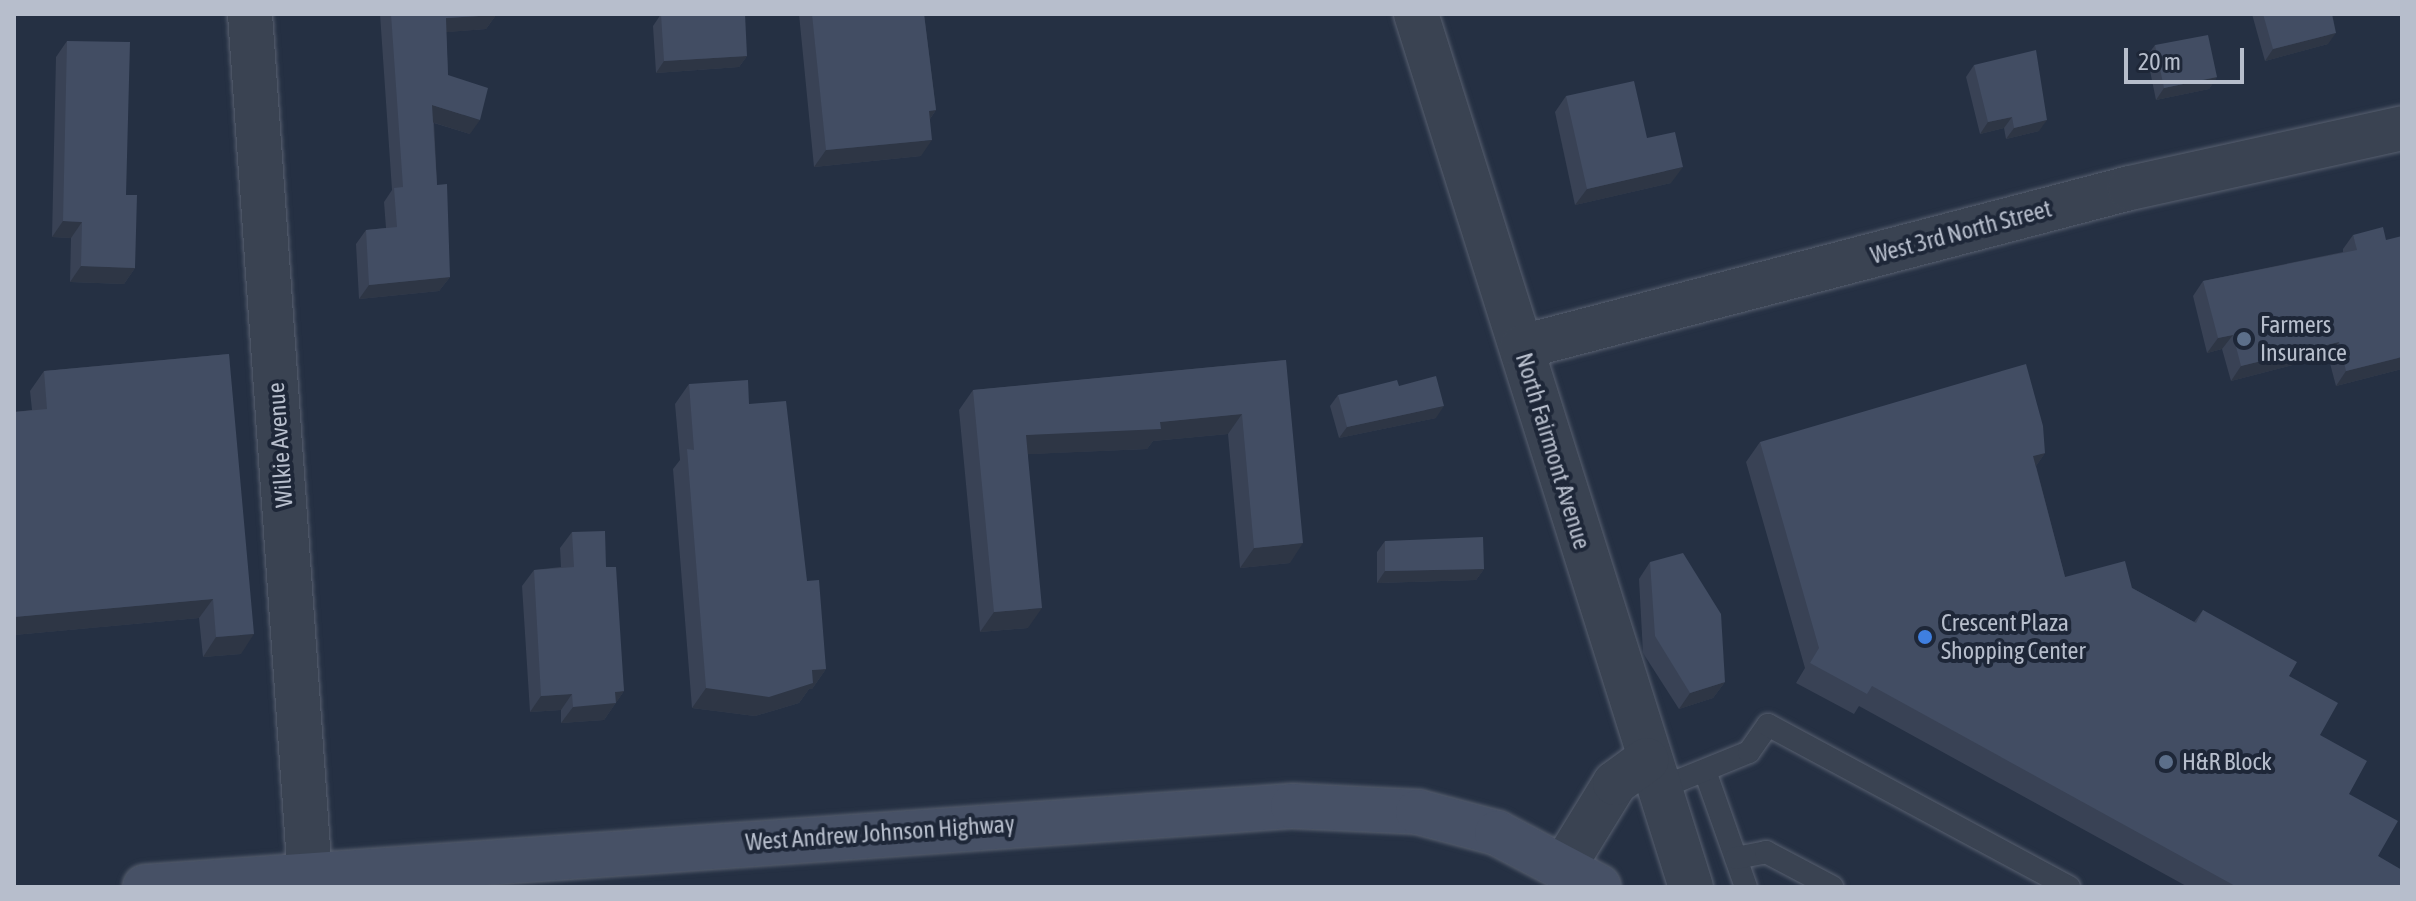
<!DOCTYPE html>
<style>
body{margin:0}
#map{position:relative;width:2416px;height:901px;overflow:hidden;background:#253043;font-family:"Asap Condensed",sans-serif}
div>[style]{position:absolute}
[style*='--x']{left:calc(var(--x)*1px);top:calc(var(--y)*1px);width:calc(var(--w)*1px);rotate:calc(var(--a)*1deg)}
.roads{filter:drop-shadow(0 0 2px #586070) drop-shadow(0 0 2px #586070)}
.lane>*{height:22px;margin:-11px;padding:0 11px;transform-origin:11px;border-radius:11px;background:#3a4352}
.street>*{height:44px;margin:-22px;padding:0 22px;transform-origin:22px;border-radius:22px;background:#3a4352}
.secondary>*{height:44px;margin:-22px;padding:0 22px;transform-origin:22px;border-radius:22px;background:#475166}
.wall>*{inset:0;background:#394255}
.shaded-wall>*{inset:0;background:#2e3645}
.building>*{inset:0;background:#424d63}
.dots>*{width:22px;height:22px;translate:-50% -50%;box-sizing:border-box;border:4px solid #1e2738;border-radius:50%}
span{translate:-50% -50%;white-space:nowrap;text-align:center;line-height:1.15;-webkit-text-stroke:8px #1e2738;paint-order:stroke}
.street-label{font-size:24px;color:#b7becc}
.poi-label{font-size:24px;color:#b7becc}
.left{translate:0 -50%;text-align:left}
.frame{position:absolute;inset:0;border:16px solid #b7becc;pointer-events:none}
.scale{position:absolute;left:2124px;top:48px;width:120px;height:36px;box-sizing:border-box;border:4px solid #b7becc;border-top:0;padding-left:10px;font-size:24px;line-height:28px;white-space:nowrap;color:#b7becc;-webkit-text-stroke:6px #1e2738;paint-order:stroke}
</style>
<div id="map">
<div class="roads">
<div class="lane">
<div style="--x:1706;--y:774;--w:120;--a:70.5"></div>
<div style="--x:1658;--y:789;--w:98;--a:-22.1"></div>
<div style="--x:1749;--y:752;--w:33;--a:-55"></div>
<div style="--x:1768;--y:725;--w:342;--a:28.3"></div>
<div style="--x:1736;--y:858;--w:31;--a:-11"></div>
<div style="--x:1766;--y:852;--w:75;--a:27.9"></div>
</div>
<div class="street">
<div style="--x:250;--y:14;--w:865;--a:86.02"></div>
<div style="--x:1416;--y:14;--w:915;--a:72.52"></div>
<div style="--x:1522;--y:347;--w:628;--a:-14.66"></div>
<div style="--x:2130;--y:188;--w:279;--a:-12.4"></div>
<div style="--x:1564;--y:866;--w:97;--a:-58.4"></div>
<div style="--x:1615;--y:783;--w:39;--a:-36"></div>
</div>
<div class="secondary">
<div style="--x:145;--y:887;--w:1151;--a:-4.04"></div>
<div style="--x:1293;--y:806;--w:125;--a:2.7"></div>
<div style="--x:1418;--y:812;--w:82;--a:14.9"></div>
<div style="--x:1497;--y:833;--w:115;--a:27.9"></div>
</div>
</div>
<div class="wall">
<div style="clip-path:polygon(380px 14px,496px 14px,496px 15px,486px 29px,446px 32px,448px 75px,470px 134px,434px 123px,437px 185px,450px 277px,439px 291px,359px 299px,356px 244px,366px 230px,386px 228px,384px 202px,392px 190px)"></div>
<div style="clip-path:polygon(661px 14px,747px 56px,739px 67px,656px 73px,653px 26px)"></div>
<div style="clip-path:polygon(799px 14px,924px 14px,936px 110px,930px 119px,921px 156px,814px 167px)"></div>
<div style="clip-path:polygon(2252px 14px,2332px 14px,2328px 44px,2265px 61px)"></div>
<div style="clip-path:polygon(67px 41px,126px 195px,135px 268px,124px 284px,70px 282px,71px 238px,52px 237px,56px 57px)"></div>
<div style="clip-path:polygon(2155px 45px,2217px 77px,2209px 89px,2156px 100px,2147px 56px)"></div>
<div style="clip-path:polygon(1974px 65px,2039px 131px,2006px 139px,2004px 128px,1980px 134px,1966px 77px)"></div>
<div style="clip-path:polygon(1566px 96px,1647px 138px,1671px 183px,1575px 205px,1555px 112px)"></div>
<div style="clip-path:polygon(2353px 235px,2402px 369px,2336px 386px,2328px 356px,2231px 381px,2222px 349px,2207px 353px,2193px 296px,2203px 281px,2343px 252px,2343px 249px)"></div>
<div style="clip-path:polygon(229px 354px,241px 654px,203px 657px,199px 618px,14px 635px,14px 412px,32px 410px,30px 391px,44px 371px)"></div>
<div style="clip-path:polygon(1286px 360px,1290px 563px,1240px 568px,1228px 434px,1153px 441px,1147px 449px,1028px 454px,1028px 628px,980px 632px,959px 410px,973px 390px)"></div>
<div style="clip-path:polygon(689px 384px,749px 404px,807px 581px,826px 669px,812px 689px,809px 689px,799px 703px,755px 716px,692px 708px,673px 469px,680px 460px,675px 404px)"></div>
<div style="clip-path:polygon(1399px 386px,1436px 418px,1339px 438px,1330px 406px,1338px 395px)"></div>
<div style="clip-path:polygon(1760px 442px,2045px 453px,2036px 466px,2065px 577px,2132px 588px,2194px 622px,2203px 610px,2289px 676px,2320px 735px,2378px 856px,2402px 887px,2188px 887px,1859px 706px,1854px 714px,1796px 683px,1805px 668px,1746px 462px)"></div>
<div style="clip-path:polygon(572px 532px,606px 567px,624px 691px,604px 720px,561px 723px,561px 710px,530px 712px,522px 586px,534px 570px,561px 567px,560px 548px)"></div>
<div style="clip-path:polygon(1385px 541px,1484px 569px,1476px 580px,1377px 583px,1377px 552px)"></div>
<div style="clip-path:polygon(1650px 562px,1725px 682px,1713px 698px,1679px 709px,1643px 653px,1639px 579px)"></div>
</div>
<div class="shaded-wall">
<div style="clip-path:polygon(496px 15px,486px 29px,436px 33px,446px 18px)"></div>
<div style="clip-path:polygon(2336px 33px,2328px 44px,2265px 61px,2273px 49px)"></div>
<div style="clip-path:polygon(747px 56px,739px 67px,656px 73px,664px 61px)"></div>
<div style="clip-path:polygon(2217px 77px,2209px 89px,2156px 100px,2164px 88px)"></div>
<div style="clip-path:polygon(432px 105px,480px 120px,470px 134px,422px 119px)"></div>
<div style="clip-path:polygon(936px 110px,925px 126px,929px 111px)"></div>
<div style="clip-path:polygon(2012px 117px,2004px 128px,1980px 134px,1988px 122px)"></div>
<div style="clip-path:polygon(2047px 120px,2039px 131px,2006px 139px,2014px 128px)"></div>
<div style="clip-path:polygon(932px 140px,921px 156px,814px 167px,826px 150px)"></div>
<div style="clip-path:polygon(1683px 167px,1671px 183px,1575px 205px,1587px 189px)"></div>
<div style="clip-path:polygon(63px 221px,82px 222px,71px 238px,52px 237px)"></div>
<div style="clip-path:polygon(81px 266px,135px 268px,124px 284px,70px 282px)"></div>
<div style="clip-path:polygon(450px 277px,439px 291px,359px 299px,369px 285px)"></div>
<div style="clip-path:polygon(2233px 335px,2222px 349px,2207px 353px,2218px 338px)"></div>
<div style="clip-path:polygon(2339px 342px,2328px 356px,2231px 381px,2241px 366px)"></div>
<div style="clip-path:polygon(2402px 357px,2402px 369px,2336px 386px,2346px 371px)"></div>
<div style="clip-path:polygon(1444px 406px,1436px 418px,1339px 438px,1347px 427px)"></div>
<div style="clip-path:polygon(1242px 414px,1228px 434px,1153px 441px,1147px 449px,1012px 455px,1026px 435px)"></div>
<div style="clip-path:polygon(2045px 453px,2031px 473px,2033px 456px)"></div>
<div style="clip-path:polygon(1303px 543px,1290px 563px,1240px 568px,1254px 548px)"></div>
<div style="clip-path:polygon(1484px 569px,1476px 580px,1377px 583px,1385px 571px)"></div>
<div style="clip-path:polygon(213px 599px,199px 618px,14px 635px,14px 617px)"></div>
<div style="clip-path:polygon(1042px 608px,1028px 628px,980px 632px,994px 612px)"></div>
<div style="clip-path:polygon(254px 634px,241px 654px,203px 657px,216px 637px)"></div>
<div style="clip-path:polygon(826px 669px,812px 689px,809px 689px,799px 703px,755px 716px,692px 708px,706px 688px,812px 670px)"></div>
<div style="clip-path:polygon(1725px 682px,1713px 698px,1679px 709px,1690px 693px)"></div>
<div style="clip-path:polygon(624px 691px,604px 720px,561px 723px,573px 707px,615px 692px)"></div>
<div style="clip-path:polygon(572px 694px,561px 710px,530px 712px,541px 696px)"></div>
</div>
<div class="building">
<div style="clip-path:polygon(391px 14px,496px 14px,496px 15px,446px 18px,448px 75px,488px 88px,480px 120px,432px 105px,437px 185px,447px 184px,450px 277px,369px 285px,366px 230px,397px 227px,394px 188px,403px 187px)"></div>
<div style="clip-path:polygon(661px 14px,745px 14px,747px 56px,664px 61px)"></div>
<div style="clip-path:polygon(812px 14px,924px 14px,936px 110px,929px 111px,932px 140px,826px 150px)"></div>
<div style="clip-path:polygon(2263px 14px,2332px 14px,2336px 33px,2273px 49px)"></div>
<div style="clip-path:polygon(2208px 35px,2217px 77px,2164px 88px,2155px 45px)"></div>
<div style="clip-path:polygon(67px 41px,130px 42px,126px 195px,137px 195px,135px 268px,81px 266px,82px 222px,63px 221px)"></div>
<div style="clip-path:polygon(2036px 50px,2047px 120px,2014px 128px,2012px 117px,1988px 122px,1974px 65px)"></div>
<div style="clip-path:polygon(1634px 81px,1647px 138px,1675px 132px,1683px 167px,1587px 189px,1566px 96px)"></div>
<div style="clip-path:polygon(2383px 227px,2386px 240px,2402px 236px,2402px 357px,2346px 371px,2339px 342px,2241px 366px,2233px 335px,2218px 338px,2203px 281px,2357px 250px,2353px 235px)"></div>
<div style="clip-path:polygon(229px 354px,254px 634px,216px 637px,213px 599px,14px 617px,14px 412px,47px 409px,44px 371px)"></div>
<div style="clip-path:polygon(1286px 360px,1303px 543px,1254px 548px,1242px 414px,1160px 422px,1161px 429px,1026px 435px,1042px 608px,994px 612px,973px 390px)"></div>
<div style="clip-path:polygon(2026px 364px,2043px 426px,2045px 453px,2033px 456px,2065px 577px,2125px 561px,2132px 588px,2196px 623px,2203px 610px,2297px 662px,2289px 676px,2338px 703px,2320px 735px,2367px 761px,2349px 794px,2398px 821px,2378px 856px,2402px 870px,2402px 887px,2237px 887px,1872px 686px,1867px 694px,1810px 663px,1819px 648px,1760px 442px)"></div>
<div style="clip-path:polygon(1436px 376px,1444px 406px,1347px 427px,1338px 395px,1397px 380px,1399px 386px)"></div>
<div style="clip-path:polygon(748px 380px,749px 404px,786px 401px,807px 581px,819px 580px,826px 669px,812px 670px,813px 683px,769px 697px,706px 688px,687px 449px,694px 450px,689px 384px)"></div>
<div style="clip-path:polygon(605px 531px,606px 567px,616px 567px,624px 691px,615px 692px,616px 703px,573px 707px,572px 694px,541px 696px,534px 570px,574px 567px,572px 532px)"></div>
<div style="clip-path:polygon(1483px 537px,1484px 569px,1385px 571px,1385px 541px)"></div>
<div style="clip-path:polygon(1683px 553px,1721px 614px,1725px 682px,1690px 693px,1655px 636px,1650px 562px)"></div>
</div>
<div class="dots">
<div style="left:2244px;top:339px;background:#5c6f8a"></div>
<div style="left:1925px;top:637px;background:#3f7fe0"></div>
<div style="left:2166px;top:762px;background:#5c6f8a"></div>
</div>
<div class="street-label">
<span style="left:1961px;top:232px;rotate:-15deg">West 3rd North Street</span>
<span style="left:280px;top:445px;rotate:-94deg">Wilkie Avenue</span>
<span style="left:1553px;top:451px;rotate:73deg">North Fairmont Avenue</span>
<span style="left:880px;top:833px;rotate:-4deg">West Andrew Johnson Highway</span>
</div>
<div class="poi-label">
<span class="left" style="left:2260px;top:339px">Farmers<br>Insurance</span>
<span class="left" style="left:1941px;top:637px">Crescent Plaza<br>Shopping Center</span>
<span class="left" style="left:2182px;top:762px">H&amp;R Block</span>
</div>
<div class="frame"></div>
<div class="scale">20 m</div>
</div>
